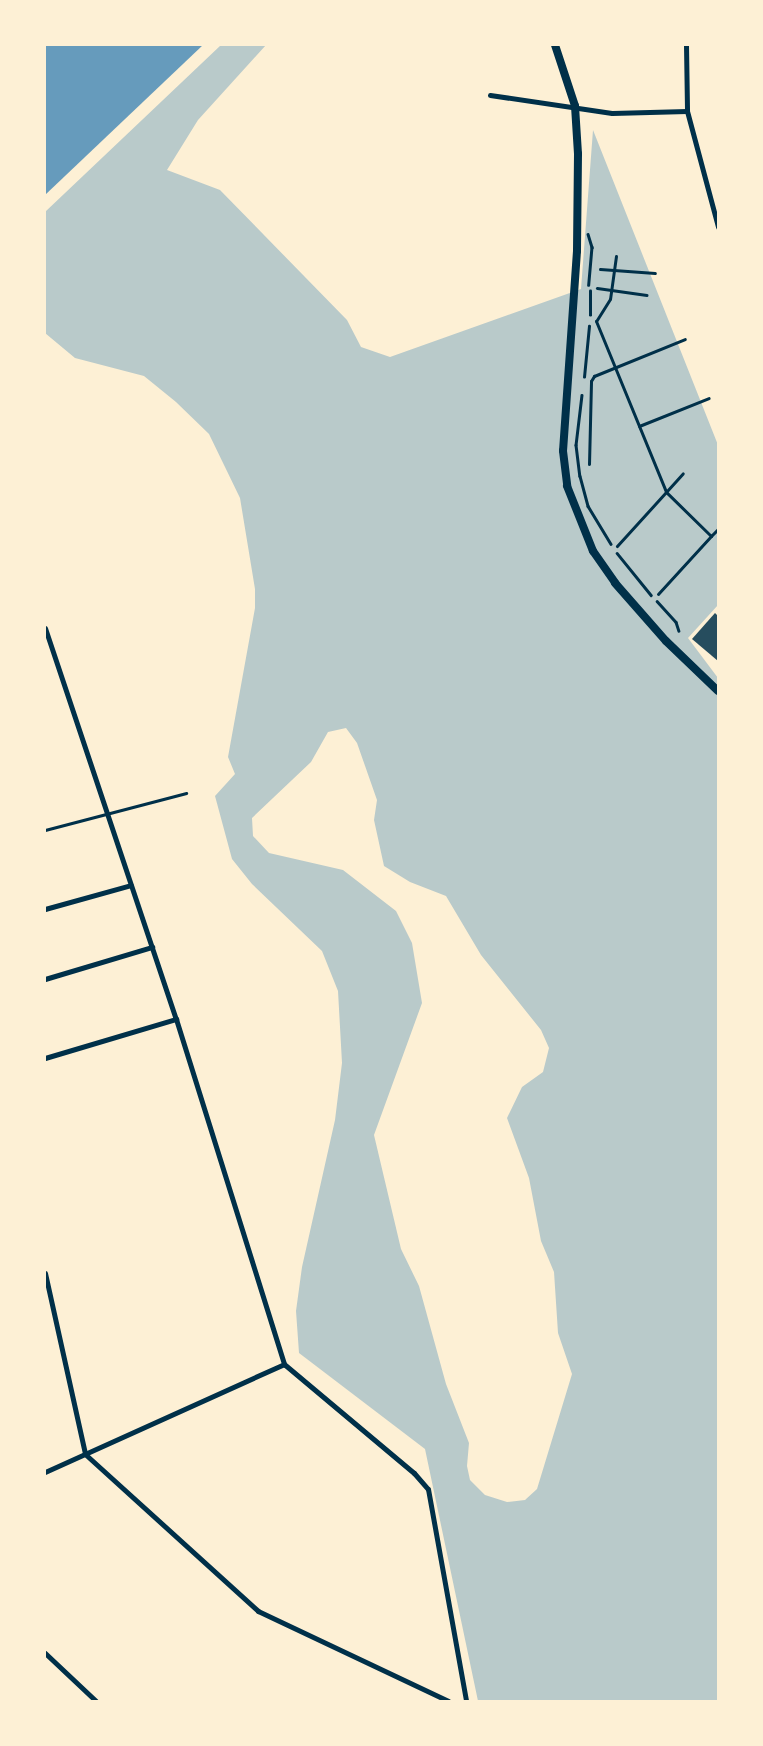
<!DOCTYPE html>
<style>
body{margin:0}
#map{position:relative;width:763px;height:1746px;overflow:hidden;background:#fdf0d5;font-family:Jost,sans-serif}
div>[style]{position:absolute}
[style*='--x']{left:calc(var(--x)*1px);top:calc(var(--y)*1px);width:calc(var(--w)*1px);rotate:calc(var(--a)*1deg)}
.green>*{inset:0;background:#b9caca}
.water>*{inset:0;background:#669bbc}
.building>*{inset:0;background:#264d5e}
.path>*{height:2.5px;margin:-1.25px;padding:0 1.25px;transform-origin:1.25px;border-radius:1.25px;background:#003049}
.service>*{height:3px;margin:-1.5px;padding:0 1.5px;transform-origin:1.5px;border-radius:1.5px;background:#003049}
.minor>*{height:5px;margin:-2.5px;padding:0 2.5px;transform-origin:2.5px;border-radius:2.5px;background:#003049}
.tertiary>*{height:8px;margin:-4px;padding:0 4px;transform-origin:4px;border-radius:4px;background:#003049}
span{translate:-50% -50%;white-space:nowrap;text-align:center;line-height:1.15;-webkit-text-stroke:5px #fdf0d5;paint-order:stroke}
.frame{position:absolute;inset:0;border:46px solid #fdf0d5;pointer-events:none}
</style>
<div id="map">
<div class="green">
<div style="clip-path:polygon(evenodd,221px 45px,266px 45px,198px 120px,167px 170px,220px 190px,347px 320px,361px 347px,390px 357px,581px 289px,593px 130px,718px 445px,718px 605px,688px 638px,718px 678px,718px 1701px,478px 1701px,425px 1449px,299px 1353px,296px 1311px,302px 1267px,335px 1120px,342px 1063px,338px 991px,322px 951px,252px 884px,232px 859px,215px 796px,235px 774px,228px 757px,255px 608px,255px 589px,240px 498px,209px 434px,176px 402px,144px 376px,75px 358px,45px 333px,45px 212px,221px 45px,346px 728px,357px 743px,377px 800px,374px 820px,384px 866px,410px 882px,446px 896px,481px 955px,541px 1030px,549px 1048px,543px 1072px,522px 1087px,507px 1118px,529px 1178px,541px 1241px,554px 1272px,558px 1333px,572px 1374px,537px 1489px,525px 1500px,507px 1502px,485px 1495px,470px 1480px,467px 1466px,469px 1443px,446px 1384px,419px 1286px,401px 1249px,374px 1135px,422px 1003px,412px 943px,396px 911px,343px 870px,269px 853px,253px 836px,252px 818px,311px 762px,328px 732px,346px 728px)"></div>
</div>
<div class="water">
<div style="clip-path:polygon(45px 45px,203px 45px,45px 195px)"></div>
</div>
<div class="building">
<div style="clip-path:polygon(715px 613px,718px 616px,718px 661px,692px 639px)"></div>
</div>
<div class="path">
<div style="--x:588;--y:234;--w:14;--a:73"></div>
<div style="--x:592;--y:247;--w:38;--a:95"></div>
<div style="--x:590;--y:315;--w:24;--a:-90"></div>
<div style="--x:584;--y:377;--w:51;--a:-84.4"></div>
<div style="--x:582;--y:395;--w:50;--a:96.8"></div>
<div style="--x:576;--y:445;--w:31;--a:83"></div>
<div style="--x:580;--y:476;--w:31;--a:75"></div>
<div style="--x:588;--y:506;--w:44;--a:58.8"></div>
<div style="--x:617;--y:553;--w:54;--a:51"></div>
<div style="--x:657;--y:601;--w:28;--a:48"></div>
<div style="--x:676;--y:622;--w:9;--a:72"></div>
</div>
<div class="service">
<div style="--x:616;--y:256;--w:43;--a:97.9"></div>
<div style="--x:610;--y:299;--w:26;--a:122"></div>
<div style="--x:596;--y:321;--w:185;--a:67.7"></div>
<div style="--x:666;--y:492;--w:73;--a:132.2"></div>
<div style="--x:600;--y:269;--w:55;--a:4.2"></div>
<div style="--x:597;--y:288;--w:50;--a:8"></div>
<div style="--x:639;--y:426;--w:75;--a:-21.8"></div>
<div style="--x:589;--y:464;--w:83;--a:-88.6"></div>
<div style="--x:591;--y:381;--w:6;--a:-59"></div>
<div style="--x:594;--y:376;--w:98;--a:-22.1"></div>
<div style="--x:711;--y:536;--w:10;--a:-45"></div>
<div style="--x:658;--y:594;--w:79;--a:-47.6"></div>
<div style="--x:711;--y:536;--w:63;--a:-135.6"></div>
<div style="--x:666;--y:492;--w:25;--a:-48"></div>
<div style="--x:45;--y:830;--w:146;--a:-14.7"></div>
</div>
<div class="minor">
<div style="--x:686;--y:45;--w:66;--a:89.1"></div>
<div style="--x:687;--y:111;--w:120;--a:75"></div>
<div style="--x:490;--y:95;--w:123;--a:8.4"></div>
<div style="--x:612;--y:113;--w:75;--a:-1.5"></div>
<div style="--x:45;--y:628;--w:412;--a:71.5"></div>
<div style="--x:176;--y:1019;--w:362;--a:72.6"></div>
<div style="--x:284;--y:1364;--w:170;--a:40"></div>
<div style="--x:414;--y:1473;--w:21;--a:49"></div>
<div style="--x:428;--y:1489;--w:215;--a:79.8"></div>
<div style="--x:45;--y:909;--w:89;--a:-15.6"></div>
<div style="--x:45;--y:979;--w:112;--a:-16.7"></div>
<div style="--x:45;--y:1058;--w:137;--a:-16.6"></div>
<div style="--x:45;--y:1273;--w:185;--a:77.5"></div>
<div style="--x:85;--y:1454;--w:234;--a:42.2"></div>
<div style="--x:258;--y:1611;--w:210;--a:25.3"></div>
<div style="--x:45;--y:1472;--w:262;--a:-24.3"></div>
<div style="--x:45;--y:1653;--w:70;--a:43.3"></div>
</div>
<div class="tertiary">
<div style="--x:555;--y:45;--w:64;--a:71.8"></div>
<div style="--x:575;--y:106;--w:48;--a:86.4"></div>
<div style="--x:578;--y:154;--w:97;--a:90.6"></div>
<div style="--x:577;--y:251;--w:200;--a:94"></div>
<div style="--x:563;--y:451;--w:35;--a:83"></div>
<div style="--x:567;--y:486;--w:70;--a:68.2"></div>
<div style="--x:593;--y:551;--w:39;--a:55"></div>
<div style="--x:615;--y:583;--w:77;--a:48.7"></div>
<div style="--x:666;--y:641;--w:72;--a:43.9"></div>
</div>
<div class="frame"></div>
</div>
